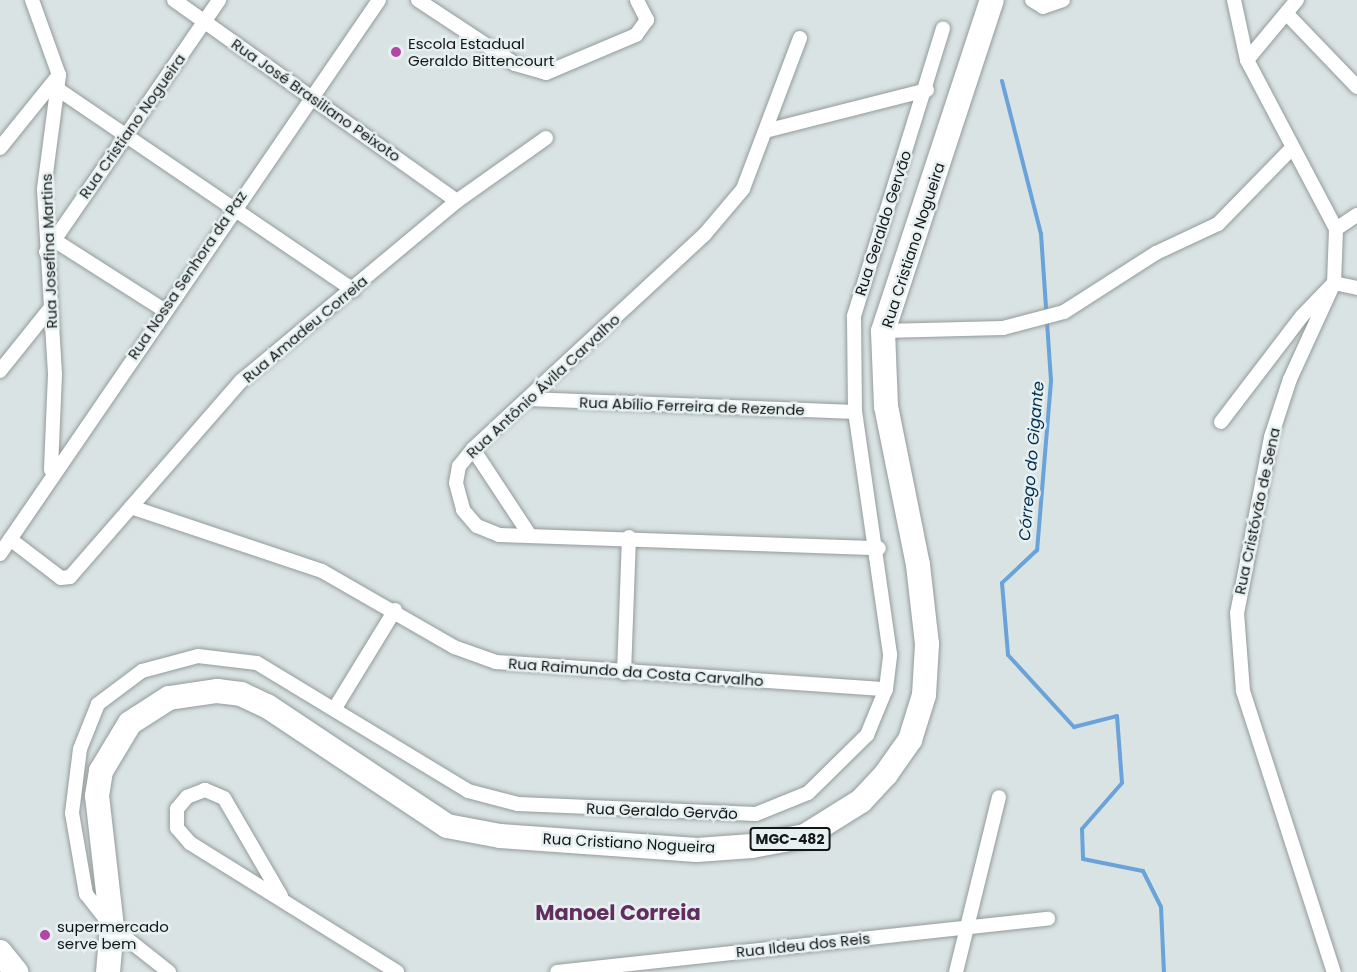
<!DOCTYPE html>
<meta charset="utf-8">
<style>
body{margin:0}
#map{position:relative;width:1357px;height:972px;overflow:hidden;background:#dae3e3;font-family:Poppins,sans-serif}
div>[style]{position:absolute}
[style*='--x']{left:calc(var(--x)*1px);top:calc(var(--y)*1px);width:calc(var(--w)*1px);rotate:calc(var(--a)*1deg)}
.stream>*{height:4px;margin:-2px;padding:0 2px;transform-origin:2px;border-radius:2px;background:#69a3da}
.roads{filter:drop-shadow(0 0 2px #939b9b) drop-shadow(0 0 2px #939b9b)}
.street>*{height:14px;margin:-7px;padding:0 7px;transform-origin:7px;border-radius:7px;background:#fff}
.highway>*{height:24px;margin:-12px;padding:0 12px;transform-origin:12px;border-radius:12px;background:#fff}
.dots>*{width:16px;height:16px;translate:-50% -50%;box-sizing:border-box;border:3px solid #e7f0f0;border-radius:50%}
span{translate:-50% -50%;white-space:nowrap;text-align:center;line-height:1.15;-webkit-text-stroke:5px #e7f0f0;paint-order:stroke}
.shield-label span{padding:2px 4px;background:#e7f0f0;border:2px solid;border-radius:4px;-webkit-text-stroke-width:0}
.shield-label{font-size:14px;color:#131616;font-weight:700}
.poi-label{font-size:15px;color:#131616}
.left{translate:0 -50%;text-align:left}
.street-label{font-size:15px;color:#131616}
.water-label{font-size:16px;color:#002d50;font-style:italic}
.district-label{font-size:21px;color:#622e5e;font-weight:700}
</style>
<div id="map">
<div class="stream">
<div style="--x:1002;--y:81;--w:158;--a:75.7"></div>
<div style="--x:1041;--y:234;--w:147;--a:86.1"></div>
<div style="--x:1051;--y:381;--w:170;--a:94.7"></div>
<div style="--x:1037;--y:550;--w:48;--a:136.7"></div>
<div style="--x:1002;--y:583;--w:72;--a:85.2"></div>
<div style="--x:1008;--y:655;--w:98;--a:47.5"></div>
<div style="--x:1074;--y:727;--w:44;--a:-14.3"></div>
<div style="--x:1117;--y:716;--w:67;--a:85.7"></div>
<div style="--x:1122;--y:783;--w:61;--a:131"></div>
<div style="--x:1082;--y:829;--w:30;--a:88"></div>
<div style="--x:1083;--y:859;--w:61;--a:11.3"></div>
<div style="--x:1143;--y:871;--w:40;--a:63.4"></div>
<div style="--x:1161;--y:907;--w:65;--a:87.4"></div>
</div>
<div class="roads">
<div class="street">
<div style="--x:32;--y:0;--w:80;--a:70.2"></div>
<div style="--x:59;--y:75;--w:115;--a:97.5"></div>
<div style="--x:44;--y:189;--w:185;--a:86.6"></div>
<div style="--x:55;--y:374;--w:96;--a:92.4"></div>
<div style="--x:174;--y:0;--w:347;--a:35.4"></div>
<div style="--x:418;--y:0;--w:116;--a:33.4"></div>
<div style="--x:515;--y:64;--w:32;--a:16"></div>
<div style="--x:546;--y:73;--w:98;--a:-22.9"></div>
<div style="--x:636;--y:35;--w:19;--a:-54"></div>
<div style="--x:647;--y:20;--w:22;--a:-117"></div>
<div style="--x:1032;--y:0;--w:13;--a:32"></div>
<div style="--x:1043;--y:7;--w:21;--a:-19"></div>
<div style="--x:1234;--y:0;--w:61;--a:77.8"></div>
<div style="--x:1247;--y:60;--w:191;--a:62.2"></div>
<div style="--x:1336;--y:229;--w:54;--a:92.1"></div>
<div style="--x:1334;--y:283;--w:106;--a:114.6"></div>
<div style="--x:1290;--y:379;--w:61;--a:108.1"></div>
<div style="--x:1271;--y:437;--w:179;--a:100.9"></div>
<div style="--x:1237;--y:613;--w:78;--a:85.6"></div>
<div style="--x:1243;--y:691;--w:295;--a:72.1"></div>
<div style="--x:1287;--y:14;--w:101;--a:46.2"></div>
<div style="--x:800;--y:38;--w:161;--a:110.7"></div>
<div style="--x:743;--y:189;--w:59;--a:130.2"></div>
<div style="--x:705;--y:234;--w:316;--a:137.2"></div>
<div style="--x:473;--y:449;--w:22;--a:129"></div>
<div style="--x:459;--y:466;--w:17;--a:100"></div>
<div style="--x:456;--y:483;--w:28;--a:75"></div>
<div style="--x:463;--y:510;--w:21;--a:49"></div>
<div style="--x:477;--y:526;--w:24;--a:22"></div>
<div style="--x:499;--y:535;--w:380;--a:2"></div>
<div style="--x:1247;--y:60;--w:78;--a:-50.2"></div>
<div style="--x:59;--y:90;--w:356;--a:34.2"></div>
<div style="--x:769;--y:130;--w:163;--a:-14.2"></div>
<div style="--x:0;--y:148;--w:94;--a:-51.1"></div>
<div style="--x:1336;--y:229;--w:25;--a:-34"></div>
<div style="--x:54;--y:240;--w:130;--a:32.5"></div>
<div style="--x:46;--y:252;--w:306;--a:-55.5"></div>
<div style="--x:883;--y:331;--w:120;--a:-1.4"></div>
<div style="--x:1003;--y:328;--w:63;--a:-14.7"></div>
<div style="--x:1064;--y:312;--w:109;--a:-32.7"></div>
<div style="--x:1156;--y:253;--w:68;--a:-25.1"></div>
<div style="--x:1218;--y:224;--w:106;--a:-45.8"></div>
<div style="--x:0;--y:371;--w:77;--a:-51.3"></div>
<div style="--x:529;--y:399;--w:326;--a:2.3"></div>
<div style="--x:1221;--y:422;--w:133;--a:-52.6"></div>
<div style="--x:1302;--y:316;--w:46;--a:-45.9"></div>
<div style="--x:1334;--y:283;--w:24;--a:12"></div>
<div style="--x:473;--y:449;--w:102;--a:56.6"></div>
<div style="--x:131;--y:507;--w:201;--a:18.5"></div>
<div style="--x:322;--y:571;--w:152;--a:29.9"></div>
<div style="--x:454;--y:647;--w:45;--a:19.7"></div>
<div style="--x:496;--y:662;--w:391;--a:4"></div>
<div style="--x:10;--y:539;--w:64;--a:37.4"></div>
<div style="--x:61;--y:578;--w:9;--a:-6"></div>
<div style="--x:70;--y:577;--w:260;--a:-48.9"></div>
<div style="--x:241;--y:381;--w:281;--a:-39.8"></div>
<div style="--x:457;--y:201;--w:109;--a:-35.3"></div>
<div style="--x:0;--y:554;--w:671;--a:-55.62"></div>
<div style="--x:624;--y:673;--w:136;--a:-87.9"></div>
<div style="--x:335;--y:708;--w:115;--a:-58.5"></div>
<div style="--x:281;--y:896;--w:113;--a:-120.2"></div>
<div style="--x:224;--y:798;--w:21;--a:-157"></div>
<div style="--x:205;--y:790;--w:19;--a:159"></div>
<div style="--x:187;--y:797;--w:16;--a:130"></div>
<div style="--x:177;--y:809;--w:19;--a:90"></div>
<div style="--x:177;--y:828;--w:20;--a:49"></div>
<div style="--x:190;--y:843;--w:244;--a:31.9"></div>
<div style="--x:169;--y:972;--w:73;--a:-141.7"></div>
<div style="--x:112;--y:927;--w:42;--a:-128.2"></div>
<div style="--x:86;--y:894;--w:82;--a:-99.8"></div>
<div style="--x:72;--y:813;--w:64;--a:-82.9"></div>
<div style="--x:80;--y:749;--w:48;--a:-68.2"></div>
<div style="--x:98;--y:704;--w:55;--a:-36.9"></div>
<div style="--x:142;--y:671;--w:58;--a:-15"></div>
<div style="--x:198;--y:656;--w:59;--a:6.8"></div>
<div style="--x:257;--y:663;--w:247;--a:31.2"></div>
<div style="--x:468;--y:791;--w:52;--a:14.6"></div>
<div style="--x:518;--y:804;--w:238;--a:2.4"></div>
<div style="--x:756;--y:814;--w:56;--a:-22"></div>
<div style="--x:808;--y:793;--w:83;--a:-44.5"></div>
<div style="--x:867;--y:735;--w:50;--a:-67.6"></div>
<div style="--x:886;--y:689;--w:35;--a:-83"></div>
<div style="--x:890;--y:654;--w:245;--a:-98.2"></div>
<div style="--x:855;--y:412;--w:96;--a:-90.6"></div>
<div style="--x:854;--y:316;--w:301;--a:-72.8"></div>
<div style="--x:557;--y:972;--w:494;--a:-6.2"></div>
<div style="--x:956;--y:972;--w:180;--a:-76.2"></div>
</div>
<div class="highway">
<div style="--x:0;--y:952;--w:26;--a:51"></div>
<div style="--x:108;--y:972;--w:45;--a:-84.9"></div>
<div style="--x:112;--y:927;--w:132;--a:-96.5"></div>
<div style="--x:97;--y:796;--w:25;--a:-81"></div>
<div style="--x:101;--y:771;--w:56;--a:-58.9"></div>
<div style="--x:130;--y:723;--w:46;--a:-32.7"></div>
<div style="--x:169;--y:698;--w:49;--a:-8.3"></div>
<div style="--x:217;--y:691;--w:24;--a:7"></div>
<div style="--x:241;--y:694;--w:29;--a:25"></div>
<div style="--x:267;--y:706;--w:216;--a:33.7"></div>
<div style="--x:447;--y:826;--w:54;--a:10.7"></div>
<div style="--x:500;--y:836;--w:197;--a:4.1"></div>
<div style="--x:697;--y:850;--w:55;--a:-4.2"></div>
<div style="--x:752;--y:846;--w:54;--a:-10.7"></div>
<div style="--x:805;--y:836;--w:66;--a:-32"></div>
<div style="--x:861;--y:801;--w:37;--a:-47"></div>
<div style="--x:886;--y:774;--w:42;--a:-54.8"></div>
<div style="--x:910;--y:740;--w:47;--a:-72.7"></div>
<div style="--x:924;--y:695;--w:51;--a:-86.6"></div>
<div style="--x:927;--y:644;--w:80;--a:-96.5"></div>
<div style="--x:918;--y:565;--w:162;--a:-101.4"></div>
<div style="--x:886;--y:406;--w:75;--a:-92.3"></div>
<div style="--x:883;--y:331;--w:348;--a:-71.8"></div>
</div>
</div>
<div class="dots">
<div style="left:396px;top:52px;background:#af46a8"></div>
<div style="left:45px;top:935px;background:#af46a8"></div>
</div>
<div class="shield-label">
<span style="left:790px;top:839px">MGC-482</span>
</div>
<div class="poi-label">
<span class="left" style="left:408px;top:52px">Escola Estadual<br>Geraldo Bittencourt</span>
<span class="left" style="left:57px;top:935px">supermercado<br>serve bem</span>
</div>
<div class="street-label">
<span style="left:316px;top:100px;rotate:35deg">Rua José Brasiliano Peixoto</span>
<span style="left:132px;top:126px;rotate:-55deg">Rua Cristiano Nogueira</span>
<span style="left:883px;top:223px;rotate:-72deg">Rua Geraldo Gervão</span>
<span style="left:913px;top:245px;rotate:-72deg">Rua Cristiano Nogueira</span>
<span style="left:49px;top:251px;rotate:-92deg">Rua Josefina Martins</span>
<span style="left:187px;top:275px;rotate:-56deg">Rua Nossa Senhora da Paz</span>
<span style="left:305px;top:329px;rotate:-40deg">Rua Amadeu Correia</span>
<span style="left:543px;top:386px;rotate:-43deg">Rua Antônio Ávila Carvalho</span>
<span style="left:692px;top:406px;rotate:2deg">Rua Abílio Ferreira de Rezende</span>
<span style="left:1257px;top:511px;rotate:-78deg">Rua Cristóvão de Sena</span>
<span style="left:636px;top:672px;rotate:4deg">Rua Raimundo da Costa Carvalho</span>
<span style="left:662px;top:811px;rotate:2deg">Rua Geraldo Gervão</span>
<span style="left:629px;top:843px;rotate:3deg">Rua Cristiano Nogueira</span>
<span style="left:803px;top:945px;rotate:-6deg">Rua Ildeu dos Reis</span>
</div>
<div class="water-label">
<span style="left:1032px;top:461px;rotate:-85deg">Córrego do Gigante</span>
</div>
<div class="district-label">
<span style="left:618px;top:913px">Manoel Correia</span>
</div>
</div>
